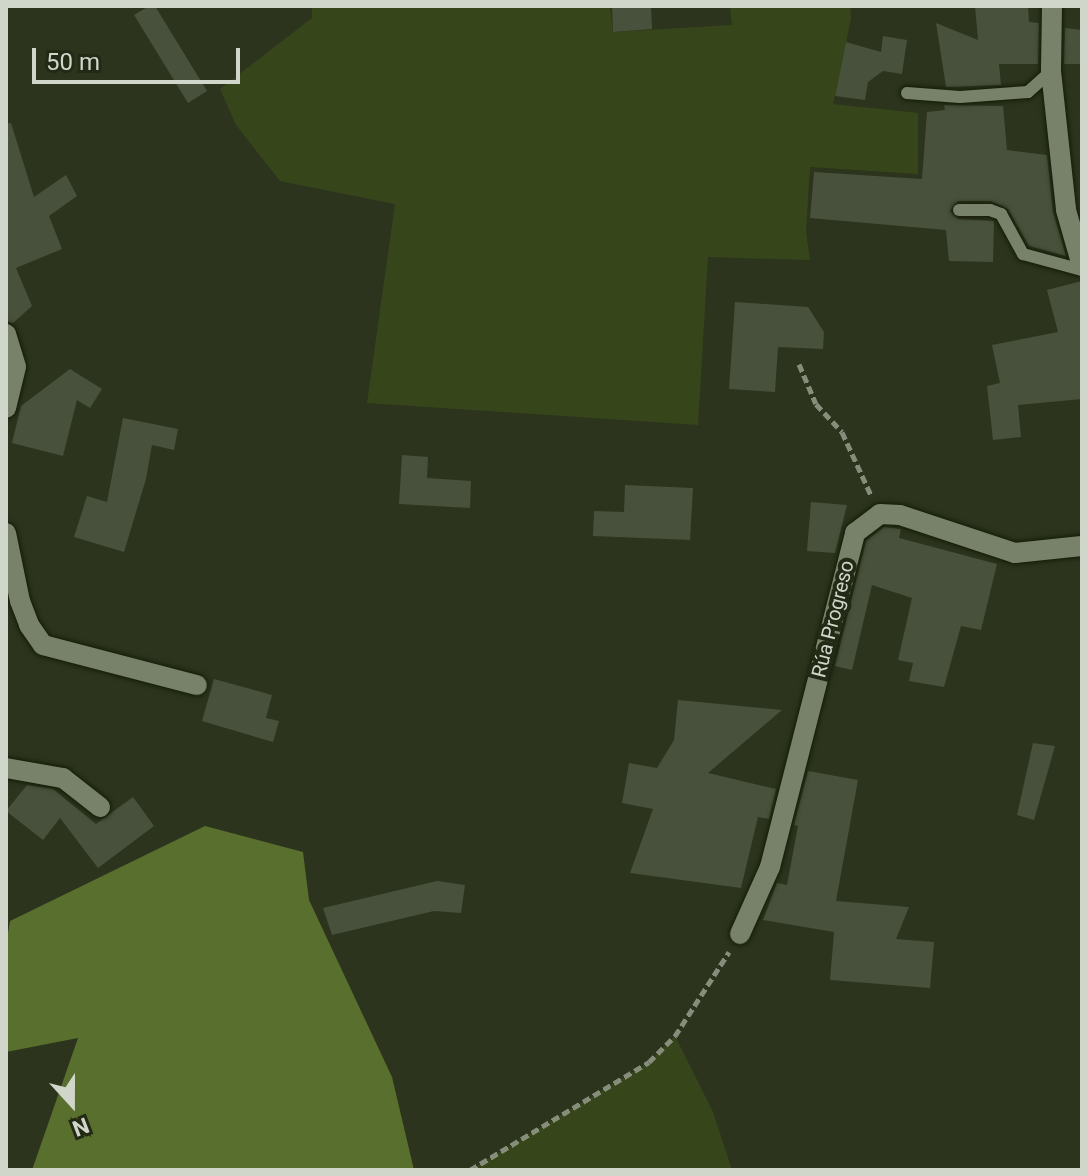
<!DOCTYPE html>
<meta charset="utf-8">
<style>
body{margin:0}
#map{position:relative;width:1088px;height:1176px;overflow:hidden;background:#2c341e;font-family:Roboto,sans-serif}
div>[style]{position:absolute}
[style*='--x']{left:calc(var(--x)*1px);top:calc(var(--y)*1px);width:calc(var(--w)*1px);rotate:calc(var(--a)*1deg)}
.green>*{inset:0;background:#37461a}
.forest>*{inset:0;background:#596f2e}
.building>*{inset:0;background:#48513b}
.path>*{height:5px;margin-top:-2.5px;transform-origin:0;background:repeating-linear-gradient(90deg,#868d7b 0 8px,transparent 0 12px)}
.roads{filter:drop-shadow(0 0 2px #141b07) drop-shadow(0 0 2px #141b07)}
.lane>*{height:12px;margin:-6px;padding:0 6px;transform-origin:6px;border-radius:6px;background:#78826a}
.street>*{height:20px;margin:-10px;padding:0 10px;transform-origin:10px;border-radius:10px;background:#78826a}
span{translate:-50% -50%;white-space:nowrap;text-align:center;line-height:1.15;-webkit-text-stroke:8px #222915;paint-order:stroke}
.street-label{font-size:20px;color:#d0d6c9}
.frame{position:absolute;inset:0;border:8px solid #d0d6c9;pointer-events:none}
.north{position:absolute;left:32px;top:1064px;width:80px;height:80px;-webkit-text-stroke:6px #222915;paint-order:stroke;rotate:159deg;font-size:22px;font-weight:700;line-height:32px;text-align:center;color:#d0d6c9}
.north::after{content:'';display:block;margin:auto;width:28px;height:36px;background:#d0d6c9;clip-path:polygon(50% 0,100% 100%,50% 72%,0 100%)}
.scale{position:absolute;left:32px;top:48px;width:208px;height:36px;box-sizing:border-box;border:4px solid #d0d6c9;border-top:0;padding-left:10px;font-size:24px;line-height:28px;white-space:nowrap;color:#d0d6c9;-webkit-text-stroke:6px #222915;paint-order:stroke}
</style>
<div id="map">
<div class="green">
<div style="clip-path:polygon(312px 6px,610px 6px,613px 32px,732px 25px,730px 6px,850px 6px,851px 18px,833px 104px,918px 113px,918px 174px,810px 167px,806px 232px,810px 260px,708px 257px,698px 425px,367px 403px,395px 204px,280px 181px,236px 125px,220px 89px,312px 18px)"></div>
<div style="clip-path:polygon(675px 1036px,713px 1112px,732px 1170px,470px 1170px,649px 1062px)"></div>
</div>
<div class="forest">
<div style="clip-path:polygon(205px 826px,303px 852px,309px 900px,392px 1077px,414px 1170px,32px 1170px,78px 1038px,6px 1052px,6px 945px,10px 921px)"></div>
</div>
<div class="building">
<div style="clip-path:polygon(149px 6px,155px 6px,207px 91px,188px 103px,134px 15px)"></div>
<div style="clip-path:polygon(612px 6px,651px 6px,652px 29px,613px 32px)"></div>
<div style="clip-path:polygon(975px 6px,1028px 6px,1029px 22px,1039px 23px,1038px 64px,999px 64px,1001px 85px,946px 87px,936px 23px,978px 40px)"></div>
<div style="clip-path:polygon(1065px 28px,1082px 30px,1082px 64px,1064px 64px)"></div>
<div style="clip-path:polygon(883px 36px,907px 40px,902px 74px,883px 71px,868px 82px,865px 100px,835px 96px,846px 42px,881px 52px)"></div>
<div style="clip-path:polygon(944px 105px,1003px 106px,1007px 150px,1047px 155px,1053px 212px,1066px 256px,1029px 246px,1008px 209px,991px 201px,958px 201px,950px 211px,958px 219px,994px 221px,993px 262px,949px 261px,946px 230px,810px 218px,814px 172px,922px 179px,927px 112px,945px 110px)"></div>
<div style="clip-path:polygon(11px 123px,34px 197px,66px 175px,77px 196px,49px 216px,62px 249px,16px 268px,32px 306px,13px 323px,6px 321px,6px 124px)"></div>
<div style="clip-path:polygon(1082px 281px,1082px 399px,1018px 405px,1021px 437px,993px 440px,987px 386px,1000px 383px,992px 345px,1058px 332px,1047px 290px)"></div>
<div style="clip-path:polygon(735px 302px,808px 307px,824px 332px,823px 349px,778px 347px,775px 392px,729px 389px)"></div>
<div style="clip-path:polygon(70px 369px,102px 389px,90px 408px,77px 400px,63px 456px,12px 443px,21px 406px)"></div>
<div style="clip-path:polygon(123px 418px,178px 429px,174px 450px,152px 445px,146px 479px,124px 552px,74px 537px,87px 496px,107px 502px)"></div>
<div style="clip-path:polygon(402px 455px,428px 457px,427px 478px,471px 481px,470px 508px,399px 504px)"></div>
<div style="clip-path:polygon(625px 485px,693px 488px,690px 540px,593px 536px,594px 511px,624px 512px)"></div>
<div style="clip-path:polygon(811px 502px,847px 505px,835px 553px,807px 551px)"></div>
<div style="clip-path:polygon(884px 527px,901px 529px,899px 538px,997px 564px,981px 630px,961px 626px,944px 687px,909px 681px,913px 663px,898px 660px,912px 598px,872px 585px,852px 670px,835px 666px,866px 541px)"></div>
<div style="clip-path:polygon(214px 679px,272px 695px,266px 718px,279px 721px,273px 742px,202px 721px)"></div>
<div style="clip-path:polygon(678px 700px,782px 710px,708px 773px,776px 789px,769px 819px,758px 817px,741px 888px,630px 873px,653px 809px,622px 803px,629px 763px,657px 768px,674px 740px)"></div>
<div style="clip-path:polygon(1033px 743px,1055px 746px,1034px 820px,1017px 815px)"></div>
<div style="clip-path:polygon(808px 771px,858px 780px,836px 901px,909px 907px,896px 939px,934px 942px,930px 988px,830px 980px,834px 932px,763px 920px,777px 883px,787px 885px,798px 826px,794px 825px)"></div>
<div style="clip-path:polygon(27px 785px,53px 789px,96px 824px,133px 797px,154px 826px,98px 868px,60px 818px,43px 840px,6px 811px)"></div>
<div style="clip-path:polygon(437px 881px,465px 885px,461px 913px,434px 911px,332px 935px,323px 908px)"></div>
</div>
<div class="path">
<div style="--x:799;--y:364;--w:43;--a:67"></div>
<div style="--x:816;--y:404;--w:38;--a:47"></div>
<div style="--x:842;--y:432;--w:69;--a:65.3"></div>
<div style="--x:470;--y:1170;--w:209;--a:-31.1"></div>
<div style="--x:649;--y:1062;--w:37;--a:-45"></div>
<div style="--x:675;--y:1036;--w:100;--a:-57.3"></div>
</div>
<div class="roads">
<div class="lane">
<div style="--x:907;--y:93;--w:53;--a:4.3"></div>
<div style="--x:960;--y:97;--w:68;--a:-4.2"></div>
<div style="--x:1028;--y:92;--w:31;--a:-42"></div>
<div style="--x:959;--y:210;--w:31;--a:0"></div>
<div style="--x:990;--y:210;--w:12;--a:20"></div>
<div style="--x:1001;--y:214;--w:46;--a:61.2"></div>
<div style="--x:1023;--y:254;--w:61;--a:15.2"></div>
</div>
<div class="street">
<div style="--x:1052;--y:6;--w:65;--a:90.9"></div>
<div style="--x:1051;--y:71;--w:140;--a:83.8"></div>
<div style="--x:1066;--y:210;--w:58;--a:74.1"></div>
<div style="--x:6;--y:334;--w:34;--a:73"></div>
<div style="--x:16;--y:367;--w:42;--a:103.7"></div>
<div style="--x:6;--y:533;--w:69;--a:78.4"></div>
<div style="--x:20;--y:601;--w:26;--a:69"></div>
<div style="--x:29;--y:625;--w:24;--a:55"></div>
<div style="--x:43;--y:645;--w:159;--a:14.6"></div>
<div style="--x:6;--y:768;--w:58;--a:10"></div>
<div style="--x:63;--y:778;--w:47;--a:38.1"></div>
<div style="--x:740;--y:934;--w:73;--a:-65.9"></div>
<div style="--x:770;--y:867;--w:345;--a:-75.7"></div>
<div style="--x:855;--y:533;--w:31;--a:-37"></div>
<div style="--x:880;--y:514;--w:20;--a:3"></div>
<div style="--x:900;--y:515;--w:121;--a:18.3"></div>
<div style="--x:1015;--y:553;--w:67;--a:-6"></div>
</div>
</div>
<div class="street-label">
<span style="left:833px;top:619px;rotate:-76deg">Rúa Progreso</span>
</div>
<div class="frame"></div>
<div class="north">N</div>
<div class="scale">50 m</div>
</div>
